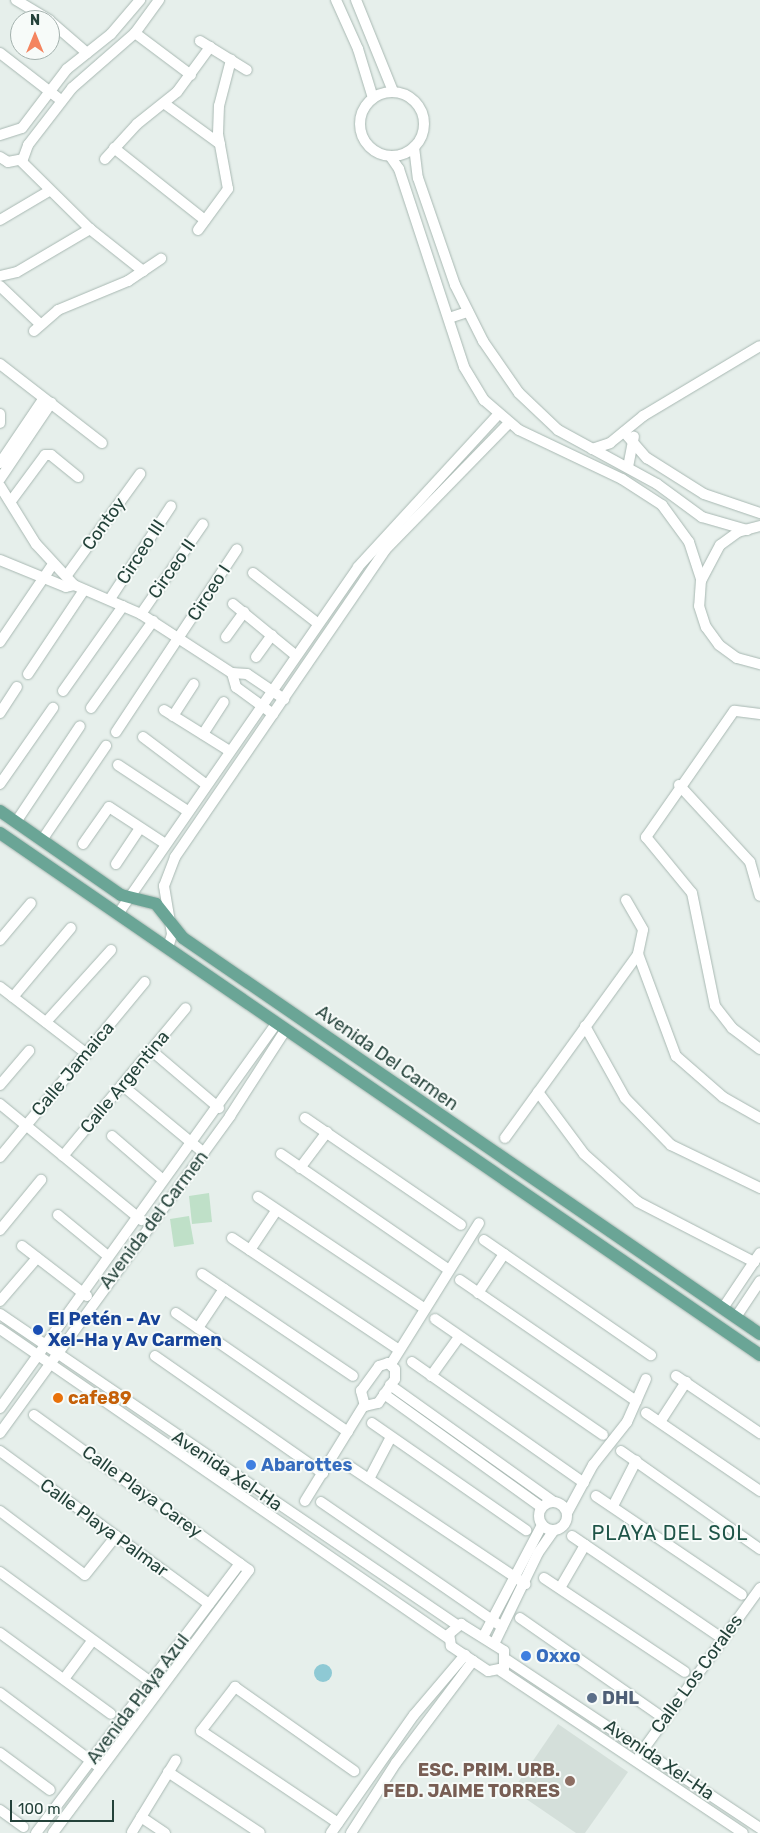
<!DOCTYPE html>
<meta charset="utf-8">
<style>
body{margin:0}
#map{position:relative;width:760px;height:1833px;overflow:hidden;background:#e6efeb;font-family:Rubik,sans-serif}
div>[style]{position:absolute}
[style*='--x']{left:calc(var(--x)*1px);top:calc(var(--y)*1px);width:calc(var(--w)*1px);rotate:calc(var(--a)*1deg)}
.built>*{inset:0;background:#d4dfda}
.green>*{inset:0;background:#bfe0c8}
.water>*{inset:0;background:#8ec9d4}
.round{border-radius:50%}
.roads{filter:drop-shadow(0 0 1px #a8b8b2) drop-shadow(0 0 1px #a8b8b2)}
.minor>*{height:10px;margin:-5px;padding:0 5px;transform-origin:5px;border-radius:5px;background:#fff}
.minor>.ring{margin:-5px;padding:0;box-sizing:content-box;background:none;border:10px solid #fff;border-radius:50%}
.major>*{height:12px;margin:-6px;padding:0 6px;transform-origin:6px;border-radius:6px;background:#6aa596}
.dots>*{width:14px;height:14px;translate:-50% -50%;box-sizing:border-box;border:2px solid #f7fbf9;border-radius:50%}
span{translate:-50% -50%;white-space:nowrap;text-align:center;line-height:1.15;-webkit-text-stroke:4px #f7fbf9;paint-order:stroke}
.street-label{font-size:18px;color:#24423a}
.transit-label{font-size:18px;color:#164399;font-weight:700}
.left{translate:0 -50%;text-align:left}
.food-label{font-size:18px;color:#c56008;font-weight:700}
.shop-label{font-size:18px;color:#366cbe;font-weight:700}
.service-label{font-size:18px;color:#4e5e75;font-weight:700}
.education-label{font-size:18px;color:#785e54;font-weight:700}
.right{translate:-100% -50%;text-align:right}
.quarter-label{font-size:20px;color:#1f5548;letter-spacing:1px}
.north{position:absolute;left:10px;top:10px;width:50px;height:50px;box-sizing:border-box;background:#f7fbf9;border:1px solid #a3b1ad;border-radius:50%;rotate:0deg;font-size:14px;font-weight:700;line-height:20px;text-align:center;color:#24423a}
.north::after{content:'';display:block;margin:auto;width:18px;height:22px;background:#f4845f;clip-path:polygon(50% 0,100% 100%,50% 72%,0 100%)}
.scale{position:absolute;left:10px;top:1800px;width:104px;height:22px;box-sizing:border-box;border:2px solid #24423a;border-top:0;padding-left:6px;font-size:15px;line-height:18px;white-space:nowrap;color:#24423a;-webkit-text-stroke:4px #f7fbf9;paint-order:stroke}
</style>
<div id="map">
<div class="built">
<div style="clip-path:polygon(558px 1724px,628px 1772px,585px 1833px,576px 1833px,513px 1790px)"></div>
</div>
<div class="green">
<div style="clip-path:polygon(209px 1193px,212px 1222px,192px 1224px,189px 1196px)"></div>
<div style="clip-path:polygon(189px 1216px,194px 1244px,174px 1247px,170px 1219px)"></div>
</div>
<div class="water">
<div class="round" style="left:314px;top:1664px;width:18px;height:18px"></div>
</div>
<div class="roads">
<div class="minor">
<div style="--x:16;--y:0;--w:39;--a:31"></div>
<div style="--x:336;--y:0;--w:54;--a:65.8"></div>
<div style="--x:358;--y:49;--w:51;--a:73"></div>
<div style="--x:356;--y:0;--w:98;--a:67.9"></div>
<div style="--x:50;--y:21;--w:49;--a:40.9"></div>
<div style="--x:135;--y:33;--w:70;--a:36.9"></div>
<div style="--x:200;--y:41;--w:55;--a:31.7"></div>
<div style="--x:0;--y:53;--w:78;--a:37.7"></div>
<div class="ring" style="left:360px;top:92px;width:54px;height:54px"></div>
<div style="--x:165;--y:104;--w:68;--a:36"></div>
<div style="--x:0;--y:135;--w:23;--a:-18"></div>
<div style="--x:22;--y:128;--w:74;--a:-52.7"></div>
<div style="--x:67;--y:69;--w:56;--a:-38.5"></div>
<div style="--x:111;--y:34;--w:45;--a:-49.5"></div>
<div style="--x:414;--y:147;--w:31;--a:83"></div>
<div style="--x:418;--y:178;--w:113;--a:70.9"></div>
<div style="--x:455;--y:285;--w:63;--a:63.4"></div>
<div style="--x:483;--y:341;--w:63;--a:55.3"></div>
<div style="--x:519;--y:393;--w:54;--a:43.5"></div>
<div style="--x:558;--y:430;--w:113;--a:28.6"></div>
<div style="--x:657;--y:484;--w:56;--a:36.3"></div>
<div style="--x:702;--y:517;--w:47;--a:16.1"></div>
<div style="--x:114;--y:148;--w:116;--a:38.4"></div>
<div style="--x:390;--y:156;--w:16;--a:55"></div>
<div style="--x:399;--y:169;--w:208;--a:71.8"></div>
<div style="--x:464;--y:367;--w:39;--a:59"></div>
<div style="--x:484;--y:400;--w:46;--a:40.6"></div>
<div style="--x:519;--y:430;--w:114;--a:25.4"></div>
<div style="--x:622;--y:479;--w:48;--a:33"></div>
<div style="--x:662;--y:505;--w:46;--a:53.9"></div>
<div style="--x:689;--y:542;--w:40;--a:72"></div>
<div style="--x:0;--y:157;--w:9;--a:32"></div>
<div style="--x:8;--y:162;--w:15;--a:-11"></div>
<div style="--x:23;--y:159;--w:15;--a:-70"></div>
<div style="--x:28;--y:145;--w:72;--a:-52.3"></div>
<div style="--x:72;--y:88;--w:84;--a:-41.1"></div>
<div style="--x:135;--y:33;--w:41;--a:-54"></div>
<div style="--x:105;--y:159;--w:47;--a:-47.6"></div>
<div style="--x:137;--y:124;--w:51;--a:-38.7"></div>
<div style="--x:177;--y:92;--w:56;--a:-53.7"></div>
<div style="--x:20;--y:160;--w:98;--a:44.6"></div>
<div style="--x:90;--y:229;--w:68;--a:38.4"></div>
<div style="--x:0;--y:220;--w:57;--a:-30.6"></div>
<div style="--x:198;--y:230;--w:51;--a:-53.8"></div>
<div style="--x:228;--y:189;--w:56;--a:-100.3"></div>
<div style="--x:218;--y:134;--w:28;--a:-88"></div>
<div style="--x:219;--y:106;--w:48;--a:-75.4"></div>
<div style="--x:0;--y:276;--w:17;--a:-13"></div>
<div style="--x:17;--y:272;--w:85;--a:-30.5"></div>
<div style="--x:0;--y:286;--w:54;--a:43.5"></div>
<div style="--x:449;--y:318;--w:20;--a:-18"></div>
<div style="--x:34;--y:331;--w:32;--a:-41"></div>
<div style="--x:58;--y:310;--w:76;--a:-22.5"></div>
<div style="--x:128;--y:281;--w:40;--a:-34"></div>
<div style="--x:0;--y:364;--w:129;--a:37.8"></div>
<div style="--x:0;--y:414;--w:9;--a:90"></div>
<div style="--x:624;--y:432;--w:35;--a:49"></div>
<div style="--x:647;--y:458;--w:67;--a:32.3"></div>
<div style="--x:704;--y:494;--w:59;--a:18.7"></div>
<div style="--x:592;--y:449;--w:19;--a:-18"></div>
<div style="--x:610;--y:443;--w:43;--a:-39.3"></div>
<div style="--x:643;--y:416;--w:136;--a:-30.9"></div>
<div style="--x:0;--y:463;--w:78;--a:-55.9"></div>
<div style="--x:628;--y:467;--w:31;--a:-79"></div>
<div style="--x:0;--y:479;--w:92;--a:-56.1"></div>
<div style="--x:0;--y:486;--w:68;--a:58.2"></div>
<div style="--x:36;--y:544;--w:56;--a:47.2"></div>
<div style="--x:74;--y:585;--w:73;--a:23.4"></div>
<div style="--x:141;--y:614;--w:108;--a:33"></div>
<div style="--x:11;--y:501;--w:57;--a:-53.5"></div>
<div style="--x:45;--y:455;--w:6;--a:0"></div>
<div style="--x:51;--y:455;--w:35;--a:39"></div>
<div style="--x:760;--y:526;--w:23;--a:165"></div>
<div style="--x:738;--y:532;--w:22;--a:144"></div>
<div style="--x:720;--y:545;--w:40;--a:118"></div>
<div style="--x:701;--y:580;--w:26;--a:94"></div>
<div style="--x:699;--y:606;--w:22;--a:72"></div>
<div style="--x:706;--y:627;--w:22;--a:54"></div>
<div style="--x:719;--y:645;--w:22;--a:36"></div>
<div style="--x:737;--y:658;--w:24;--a:15"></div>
<div style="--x:0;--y:560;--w:71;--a:22.2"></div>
<div style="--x:66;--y:587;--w:8;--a:-14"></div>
<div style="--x:253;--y:573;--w:80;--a:37.9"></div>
<div style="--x:67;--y:575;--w:125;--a:-54.1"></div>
<div style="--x:110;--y:599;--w:111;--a:-56.7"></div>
<div style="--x:233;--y:604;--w:79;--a:39.3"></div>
<div style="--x:141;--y:614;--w:109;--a:-55.4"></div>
<div style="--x:226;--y:637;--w:31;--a:-54"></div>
<div style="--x:0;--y:642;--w:94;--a:-55.8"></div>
<div style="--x:256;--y:657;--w:27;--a:-54"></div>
<div style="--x:232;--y:673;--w:15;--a:74"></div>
<div style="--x:236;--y:687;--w:46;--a:36.1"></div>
<div style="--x:232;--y:673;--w:15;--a:4"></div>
<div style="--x:247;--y:674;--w:45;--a:34"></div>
<div style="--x:28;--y:674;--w:101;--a:-56.3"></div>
<div style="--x:63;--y:691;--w:104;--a:-54.8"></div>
<div style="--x:91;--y:708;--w:107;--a:-54.5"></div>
<div style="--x:164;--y:710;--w:75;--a:32"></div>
<div style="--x:0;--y:713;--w:31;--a:-57"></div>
<div style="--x:760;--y:714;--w:26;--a:-173"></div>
<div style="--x:734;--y:711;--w:154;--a:124.9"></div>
<div style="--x:646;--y:837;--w:72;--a:50.6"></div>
<div style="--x:692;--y:893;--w:115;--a:78.5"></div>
<div style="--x:715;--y:1006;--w:28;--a:52"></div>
<div style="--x:732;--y:1028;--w:35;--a:37"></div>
<div style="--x:173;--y:716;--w:38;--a:-57"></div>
<div style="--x:116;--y:732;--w:219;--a:-56.5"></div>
<div style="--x:203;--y:734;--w:38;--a:-57"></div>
<div style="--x:143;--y:737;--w:76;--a:37"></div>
<div style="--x:118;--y:765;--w:82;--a:33.5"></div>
<div style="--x:0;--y:784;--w:93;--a:-55.1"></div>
<div style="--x:679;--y:785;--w:105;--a:47.3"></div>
<div style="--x:750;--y:862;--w:35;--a:74"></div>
<div style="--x:16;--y:822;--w:115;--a:-56.3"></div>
<div style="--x:42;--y:840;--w:114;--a:-55.8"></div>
<div style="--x:83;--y:844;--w:45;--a:-54.9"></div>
<div style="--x:109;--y:807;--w:66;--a:33.2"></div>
<div style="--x:116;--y:864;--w:43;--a:-56.3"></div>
<div style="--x:626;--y:900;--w:34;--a:60"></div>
<div style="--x:643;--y:930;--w:25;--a:102"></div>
<div style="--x:638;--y:954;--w:109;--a:69.6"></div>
<div style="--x:676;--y:1056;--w:62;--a:41.1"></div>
<div style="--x:723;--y:1097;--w:43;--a:29.6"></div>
<div style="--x:118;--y:914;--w:422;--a:-55.3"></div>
<div style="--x:358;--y:567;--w:207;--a:-47.4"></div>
<div style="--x:0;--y:940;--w:48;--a:-50"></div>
<div style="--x:168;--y:948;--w:15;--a:-74"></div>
<div style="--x:172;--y:934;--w:49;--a:-99.5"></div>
<div style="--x:164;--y:886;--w:31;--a:-69"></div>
<div style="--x:175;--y:857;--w:372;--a:-55.6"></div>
<div style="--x:385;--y:550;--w:177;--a:-45.7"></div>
<div style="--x:0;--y:987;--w:110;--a:37.6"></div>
<div style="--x:13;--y:997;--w:90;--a:-50"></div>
<div style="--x:46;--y:1022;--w:97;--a:-47.9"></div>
<div style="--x:585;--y:1026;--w:82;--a:60.9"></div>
<div style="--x:625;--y:1098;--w:66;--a:45.6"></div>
<div style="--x:671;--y:1145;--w:99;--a:25.8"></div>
<div style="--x:152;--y:1051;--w:88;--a:40.4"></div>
<div style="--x:0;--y:1085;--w:45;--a:-49.5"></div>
<div style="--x:123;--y:1086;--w:105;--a:39.6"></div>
<div style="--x:538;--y:1092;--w:77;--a:53.4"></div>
<div style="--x:584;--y:1154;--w:72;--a:41.6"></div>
<div style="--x:638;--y:1202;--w:131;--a:27.3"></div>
<div style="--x:0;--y:1104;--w:183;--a:39.4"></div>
<div style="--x:305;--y:1118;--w:189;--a:34.4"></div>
<div style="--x:112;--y:1136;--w:67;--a:40.8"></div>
<div style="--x:505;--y:1138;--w:227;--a:-54.1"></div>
<div style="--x:281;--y:1154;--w:204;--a:34.6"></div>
<div style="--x:63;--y:1156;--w:192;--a:-50.3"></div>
<div style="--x:0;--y:1157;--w:227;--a:-50.4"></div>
<div style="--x:300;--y:1168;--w:45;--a:-53.1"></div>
<div style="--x:258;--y:1197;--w:201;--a:33.8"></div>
<div style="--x:58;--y:1215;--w:65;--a:39.4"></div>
<div style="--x:0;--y:1230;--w:65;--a:-50.6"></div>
<div style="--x:232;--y:1238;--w:201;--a:33.8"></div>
<div style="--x:484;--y:1240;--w:203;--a:34.6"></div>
<div style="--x:22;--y:1246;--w:82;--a:37.6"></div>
<div style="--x:250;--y:1250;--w:47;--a:-56.3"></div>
<div style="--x:202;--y:1274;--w:182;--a:34"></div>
<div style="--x:460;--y:1280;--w:214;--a:34.5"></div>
<div style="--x:478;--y:1293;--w:47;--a:-56.3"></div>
<div style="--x:0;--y:1301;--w:57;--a:-49.3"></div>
<div style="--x:723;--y:1308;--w:66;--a:-56.1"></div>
<div style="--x:176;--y:1313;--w:209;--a:34.7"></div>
<div style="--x:0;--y:1314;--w:553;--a:34.24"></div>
<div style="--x:736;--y:1317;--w:43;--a:-56.3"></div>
<div style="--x:435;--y:1319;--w:204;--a:34.6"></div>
<div style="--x:198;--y:1328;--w:47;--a:-56.3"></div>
<div style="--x:0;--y:1329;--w:544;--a:34.6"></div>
<div style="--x:155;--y:1356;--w:205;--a:34.9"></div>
<div style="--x:412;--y:1362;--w:210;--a:35.1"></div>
<div style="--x:388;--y:1363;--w:9;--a:41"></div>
<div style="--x:395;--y:1369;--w:10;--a:90"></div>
<div style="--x:395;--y:1379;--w:29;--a:125"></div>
<div style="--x:378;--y:1403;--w:13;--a:167"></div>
<div style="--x:365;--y:1406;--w:16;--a:-105"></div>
<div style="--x:361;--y:1391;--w:31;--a:-54"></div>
<div style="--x:379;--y:1366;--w:9;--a:-18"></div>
<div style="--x:391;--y:1364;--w:166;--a:-58"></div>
<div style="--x:431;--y:1376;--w:48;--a:-54.3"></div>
<div style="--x:676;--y:1376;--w:102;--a:34.2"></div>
<div style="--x:390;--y:1385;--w:201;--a:35.5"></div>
<div style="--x:384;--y:1394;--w:193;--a:35.7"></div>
<div style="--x:0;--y:1408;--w:474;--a:-54.3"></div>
<div style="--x:646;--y:1413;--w:138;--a:34.4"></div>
<div style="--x:34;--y:1415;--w:265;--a:35.8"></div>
<div style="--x:249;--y:1570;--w:328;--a:126.7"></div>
<div style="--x:660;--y:1422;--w:48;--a:-57"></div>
<div style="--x:372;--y:1423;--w:188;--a:34.8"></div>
<div style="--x:0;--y:1433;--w:392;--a:-54"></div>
<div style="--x:230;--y:1116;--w:103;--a:-57.2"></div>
<div style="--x:0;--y:1451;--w:259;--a:36.2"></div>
<div style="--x:621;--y:1451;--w:170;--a:35.2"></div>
<div style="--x:346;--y:1464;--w:216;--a:33.8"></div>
<div style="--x:369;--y:1479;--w:47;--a:-62.4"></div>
<div style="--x:596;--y:1496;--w:176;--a:34.1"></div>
<div style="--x:305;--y:1501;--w:113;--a:-58.4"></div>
<div class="ring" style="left:539px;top:1502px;width:18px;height:18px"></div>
<div style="--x:321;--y:1502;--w:220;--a:34.6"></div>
<div style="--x:613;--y:1506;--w:51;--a:-62.9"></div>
<div style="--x:0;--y:1511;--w:106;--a:37"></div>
<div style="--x:85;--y:1575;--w:50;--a:-51.5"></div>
<div style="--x:567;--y:1513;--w:55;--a:-61.6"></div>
<div style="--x:593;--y:1465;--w:55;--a:-51.7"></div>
<div style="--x:627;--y:1422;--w:47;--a:-66.2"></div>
<div style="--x:572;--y:1536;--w:183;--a:34.3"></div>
<div style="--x:0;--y:1572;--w:187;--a:36.1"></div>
<div style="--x:544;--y:1578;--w:169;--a:33.7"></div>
<div style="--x:560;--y:1588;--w:50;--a:-59.8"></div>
<div style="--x:520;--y:1618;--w:177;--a:34.9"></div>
<div style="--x:461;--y:1624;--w:51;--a:32.1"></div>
<div style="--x:504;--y:1651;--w:17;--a:90"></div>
<div style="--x:504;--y:1668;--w:16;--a:169"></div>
<div style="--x:488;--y:1671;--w:45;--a:-146"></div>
<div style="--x:451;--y:1646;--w:12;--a:-99"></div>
<div style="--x:449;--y:1634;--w:16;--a:-40"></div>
<div style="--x:0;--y:1633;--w:137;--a:36.1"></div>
<div style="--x:483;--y:1637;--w:127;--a:-62.2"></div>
<div style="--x:494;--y:1644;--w:101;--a:-64.2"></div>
<div style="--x:538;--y:1553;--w:28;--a:-55"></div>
<div style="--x:507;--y:1660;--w:304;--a:33.6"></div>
<div style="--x:501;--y:1671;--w:291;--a:33.8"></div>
<div style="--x:64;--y:1679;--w:47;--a:-53.6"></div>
<div style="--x:0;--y:1693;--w:122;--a:36.7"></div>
<div style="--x:0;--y:1753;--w:62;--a:36.5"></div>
<div style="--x:640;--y:1754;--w:205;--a:-54.1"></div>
<div style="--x:168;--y:1772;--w:110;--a:33.5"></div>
<div style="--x:0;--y:1810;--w:29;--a:36"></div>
<div style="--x:141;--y:1817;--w:29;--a:34"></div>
<div style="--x:338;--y:1823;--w:165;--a:-146.1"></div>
<div style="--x:201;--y:1731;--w:56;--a:-52.3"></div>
<div style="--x:235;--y:1687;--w:146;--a:35.2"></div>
<div style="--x:132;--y:1832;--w:84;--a:-58.6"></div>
<div style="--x:36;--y:1833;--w:338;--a:-52.9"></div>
<div style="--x:331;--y:1833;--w:144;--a:-54.9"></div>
<div style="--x:414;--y:1715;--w:79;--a:-49.6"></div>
<div style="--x:351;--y:1833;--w:83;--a:-57.3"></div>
<div style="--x:396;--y:1763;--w:128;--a:-53"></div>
</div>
<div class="major">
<div style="--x:0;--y:811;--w:147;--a:34.8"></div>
<div style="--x:121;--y:895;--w:36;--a:14"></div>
<div style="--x:156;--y:904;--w:43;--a:51.5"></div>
<div style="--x:183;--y:938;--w:700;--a:34.46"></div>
<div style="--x:0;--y:833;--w:922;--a:34.48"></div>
</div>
</div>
<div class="dots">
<div style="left:38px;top:1330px;background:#1a4fb4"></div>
<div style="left:58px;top:1398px;background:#e8710a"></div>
<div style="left:251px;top:1465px;background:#3f7fe0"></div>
<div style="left:526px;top:1656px;background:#3f7fe0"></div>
<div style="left:592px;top:1698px;background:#5c6f8a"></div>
<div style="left:570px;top:1781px;background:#8d6e63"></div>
</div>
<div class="street-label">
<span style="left:104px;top:524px;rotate:-54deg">Contoy</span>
<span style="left:141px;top:552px;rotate:-57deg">Circeo III</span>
<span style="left:172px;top:569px;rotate:-55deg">Circeo II</span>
<span style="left:209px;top:593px;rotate:-57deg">Circeo I</span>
<span style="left:387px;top:1058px;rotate:35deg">Avenida Del Carmen</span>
<span style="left:73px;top:1069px;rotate:-50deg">Calle Jamaica</span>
<span style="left:125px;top:1082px;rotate:-50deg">Calle Argentina</span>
<span style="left:154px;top:1220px;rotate:-53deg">Avenida del Carmen</span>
<span style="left:227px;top:1471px;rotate:34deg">Avenida Xel-Ha</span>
<span style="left:142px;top:1492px;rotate:36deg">Calle Playa Carey</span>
<span style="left:104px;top:1528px;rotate:36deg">Calle Playa Palmar</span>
<span style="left:697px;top:1674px;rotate:-54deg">Calle Los Corales</span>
<span style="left:138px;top:1699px;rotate:-53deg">Avenida Playa Azul</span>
<span style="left:659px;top:1760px;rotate:34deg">Avenida Xel-Ha</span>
</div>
<div class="transit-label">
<span class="left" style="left:48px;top:1330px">El Petén - Av<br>Xel-Ha y Av Carmen</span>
</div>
<div class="food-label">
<span class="left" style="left:68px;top:1398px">cafe89</span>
</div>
<div class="shop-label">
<span class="left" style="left:261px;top:1465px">Abarottes</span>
<span class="left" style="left:536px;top:1656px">Oxxo</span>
</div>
<div class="service-label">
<span class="left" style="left:602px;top:1698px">DHL</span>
</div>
<div class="education-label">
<span class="right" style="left:560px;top:1781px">ESC. PRIM. URB.<br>FED. JAIME TORRES</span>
</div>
<div class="quarter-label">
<span style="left:670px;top:1533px">PLAYA DEL SOL</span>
</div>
<div class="north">N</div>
<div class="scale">100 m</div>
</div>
